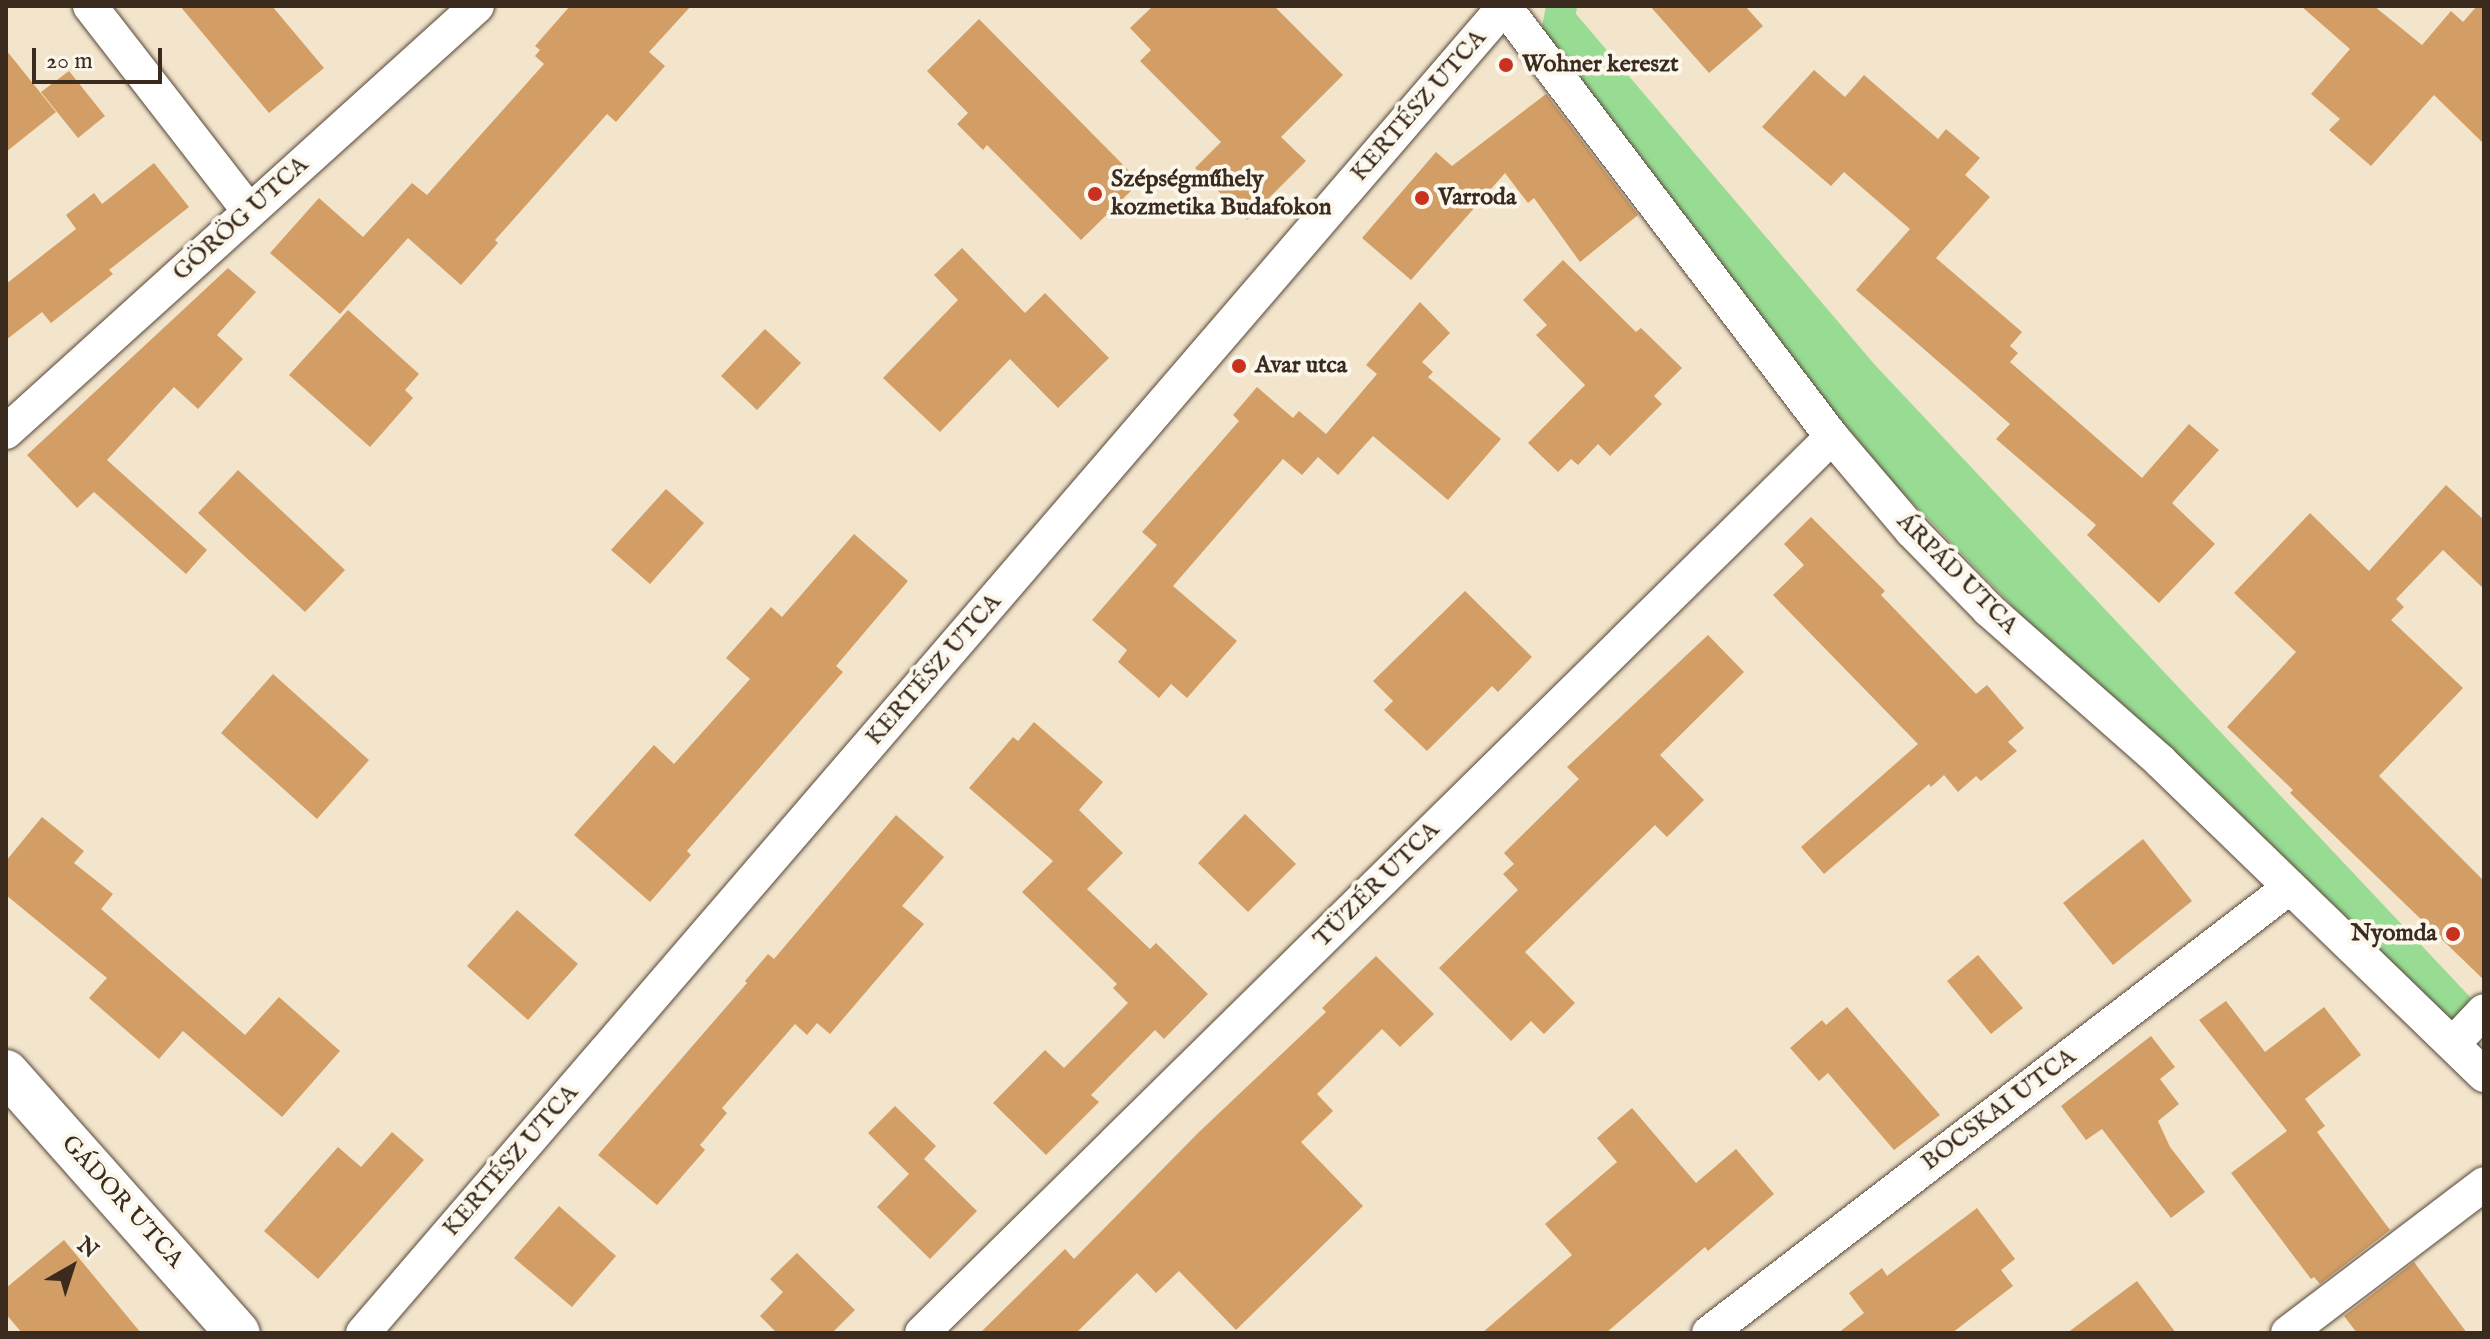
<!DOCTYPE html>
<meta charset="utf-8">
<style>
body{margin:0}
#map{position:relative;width:2490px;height:1339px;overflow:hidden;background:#f3e5cc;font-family:"IM FELL English",serif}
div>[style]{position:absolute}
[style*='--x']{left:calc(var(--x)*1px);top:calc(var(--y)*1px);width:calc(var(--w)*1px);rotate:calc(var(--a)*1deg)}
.green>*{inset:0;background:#98dc94}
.building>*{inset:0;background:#d29e65}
.roads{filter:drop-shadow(0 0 2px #574638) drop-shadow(0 0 2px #574638)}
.minor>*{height:34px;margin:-17px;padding:0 17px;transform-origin:17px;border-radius:17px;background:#fff}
.tertiary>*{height:44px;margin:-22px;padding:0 22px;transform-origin:22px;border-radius:22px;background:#fff}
.dots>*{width:22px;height:22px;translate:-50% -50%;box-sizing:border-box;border:4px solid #fbf7ec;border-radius:50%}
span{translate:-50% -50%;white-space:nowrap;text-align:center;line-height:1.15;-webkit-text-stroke:8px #fbf7ec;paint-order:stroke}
.poi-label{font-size:24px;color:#3b2a1e;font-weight:700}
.left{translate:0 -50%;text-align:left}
.right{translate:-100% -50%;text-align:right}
.street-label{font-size:24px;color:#3b2a1e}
.frame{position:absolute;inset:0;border:8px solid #3b2a1e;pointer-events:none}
.north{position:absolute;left:32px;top:1227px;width:80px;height:80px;-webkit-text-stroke:6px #fbf7ec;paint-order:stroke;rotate:39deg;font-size:22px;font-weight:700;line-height:32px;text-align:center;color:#3b2a1e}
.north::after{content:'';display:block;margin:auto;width:28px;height:36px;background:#3b2a1e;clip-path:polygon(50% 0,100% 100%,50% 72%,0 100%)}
.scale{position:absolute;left:32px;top:48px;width:130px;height:36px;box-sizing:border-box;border:4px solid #3b2a1e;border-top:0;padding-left:10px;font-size:24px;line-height:28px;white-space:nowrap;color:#3b2a1e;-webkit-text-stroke:6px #fbf7ec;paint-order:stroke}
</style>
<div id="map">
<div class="green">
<div style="clip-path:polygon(1546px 6px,1577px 6px,1576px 14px,1875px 365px,2471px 998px,2452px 1028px,2055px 650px,1841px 429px,1540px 36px)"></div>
</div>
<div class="building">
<div style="clip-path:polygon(180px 6px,272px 6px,324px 68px,269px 113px)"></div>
<div style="clip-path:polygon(570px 6px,691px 6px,649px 52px,665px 66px,616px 122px,607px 114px,495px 240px,498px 243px,461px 285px,408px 238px,340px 314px,270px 253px,319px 198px,363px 237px,412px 183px,427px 195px,544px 64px,535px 56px,540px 50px,535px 46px)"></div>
<div style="clip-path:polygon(1153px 6px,1274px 6px,1343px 75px,1281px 137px,1306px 161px,1247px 220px,1195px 168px,1221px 142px,1140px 61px,1151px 50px,1130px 28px)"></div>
<div style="clip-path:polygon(1650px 6px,1745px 6px,1763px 26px,1709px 73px)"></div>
<div style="clip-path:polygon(2301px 6px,2374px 6px,2422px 45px,2451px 11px,2463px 22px,2477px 6px,2484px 6px,2484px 144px,2434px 95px,2371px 166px,2329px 130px,2340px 119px,2311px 94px,2350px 49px)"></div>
<div style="clip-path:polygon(979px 19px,1140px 182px,1081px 240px,987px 145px,983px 150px,957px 124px,968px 113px,927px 71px)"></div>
<div style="clip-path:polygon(6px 50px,56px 112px,6px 152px)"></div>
<div style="clip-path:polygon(1814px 70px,1845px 97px,1864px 75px,1938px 139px,1946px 129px,1980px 158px,1965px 175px,1990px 197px,1936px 258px,2022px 332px,2010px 346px,2018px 353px,2010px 362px,2142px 478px,2189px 424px,2219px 450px,2172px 503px,2215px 544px,2159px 603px,2087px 535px,2096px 525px,1996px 439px,2010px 424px,1856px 290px,1910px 229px,1844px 172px,1831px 186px,1762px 127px)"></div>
<div style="clip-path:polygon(69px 71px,105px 116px,78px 138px,41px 92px)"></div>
<div style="clip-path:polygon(1546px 94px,1638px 215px,1580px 262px,1534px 198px,1528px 203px,1505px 173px,1411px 280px,1362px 238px,1436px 152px,1452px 166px)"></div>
<div style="clip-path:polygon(154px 163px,189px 207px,109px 270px,113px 274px,51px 323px,42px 312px,6px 340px,6px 284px,76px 229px,66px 215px,94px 193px,102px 204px)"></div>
<div style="clip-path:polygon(962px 248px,1025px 313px,1045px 293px,1109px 358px,1058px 408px,1010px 359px,940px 432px,883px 378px,958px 300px,934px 275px)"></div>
<div style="clip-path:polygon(1563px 260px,1636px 332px,1641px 328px,1682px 368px,1654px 396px,1662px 404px,1610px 456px,1598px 444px,1578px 465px,1571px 459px,1558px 472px,1528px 443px,1585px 385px,1536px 335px,1547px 325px,1523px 300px)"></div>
<div style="clip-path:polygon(228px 268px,256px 292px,217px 335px,243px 359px,198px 409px,174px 387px,107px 460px,207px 550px,186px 574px,94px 492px,77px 508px,27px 455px)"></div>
<div style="clip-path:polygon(1420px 302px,1450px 333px,1422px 362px,1433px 372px,1428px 377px,1501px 439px,1448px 500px,1373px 436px,1338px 475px,1318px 457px,1302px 475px,1283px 459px,1173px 586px,1237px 641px,1187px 698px,1171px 684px,1159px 698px,1118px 662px,1127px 650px,1092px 620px,1157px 545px,1142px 532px,1239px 421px,1233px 415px,1257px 387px,1293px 418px,1299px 411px,1326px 434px,1377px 374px,1366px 365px)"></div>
<div style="clip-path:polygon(348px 310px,419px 374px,405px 390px,413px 398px,370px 447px,289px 375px)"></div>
<div style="clip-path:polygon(765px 329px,801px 363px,757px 410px,721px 376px)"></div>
<div style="clip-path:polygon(238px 470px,345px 570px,305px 612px,198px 513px)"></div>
<div style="clip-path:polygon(2446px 485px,2484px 520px,2484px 589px,2443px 550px,2396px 599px,2404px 607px,2391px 620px,2463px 688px,2379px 776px,2484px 881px,2484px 980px,2290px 793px,2293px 790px,2227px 727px,2296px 652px,2234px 593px,2310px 513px,2369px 571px)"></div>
<div style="clip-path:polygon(666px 489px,704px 523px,650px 584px,611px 550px)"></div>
<div style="clip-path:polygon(1811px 517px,1885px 591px,1881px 595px,1976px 694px,1987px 685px,2024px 728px,2008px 742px,2017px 751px,1981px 781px,1976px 776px,1958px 792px,1944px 775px,1931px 787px,1929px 784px,1824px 874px,1801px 847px,1918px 744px,1773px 595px,1804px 565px,1784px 544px)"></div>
<div style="clip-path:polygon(854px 534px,908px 581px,836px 666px,843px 672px,687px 851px,691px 855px,650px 902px,574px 835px,654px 745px,674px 764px,750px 679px,726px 658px,771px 607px,782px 617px)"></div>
<div style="clip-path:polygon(1465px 591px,1532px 657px,1498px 692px,1492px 686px,1427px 751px,1384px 710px,1393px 701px,1373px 681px)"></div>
<div style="clip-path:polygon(1708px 635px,1744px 672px,1660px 755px,1704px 800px,1667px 837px,1655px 825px,1525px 952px,1575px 1003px,1544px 1034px,1531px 1021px,1511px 1041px,1439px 968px,1518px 890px,1503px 874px,1514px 864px,1504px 853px,1579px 779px,1567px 767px)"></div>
<div style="clip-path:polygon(273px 674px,369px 760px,317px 819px,221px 733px)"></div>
<div style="clip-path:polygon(1034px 722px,1103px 782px,1079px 810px,1123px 853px,1087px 889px,1150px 949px,1156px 943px,1208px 994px,1164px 1039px,1155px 1030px,1091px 1095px,1099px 1102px,1046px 1155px,993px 1103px,1045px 1050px,1064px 1068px,1128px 1003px,1113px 988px,1117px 984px,1022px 892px,1053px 861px,969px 788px,1013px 737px,1018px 741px)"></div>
<div style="clip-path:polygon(1245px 814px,1296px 864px,1248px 912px,1198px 863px)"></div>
<div style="clip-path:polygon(896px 815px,944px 857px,902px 906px,924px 924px,830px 1034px,817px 1023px,807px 1035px,795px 1024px,722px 1108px,727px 1113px,700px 1145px,705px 1150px,657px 1205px,598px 1155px,747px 983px,745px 981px,768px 954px,774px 959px)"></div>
<div style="clip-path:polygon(42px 817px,84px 851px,74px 863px,113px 894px,101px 909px,245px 1035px,279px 997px,340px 1051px,282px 1117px,183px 1031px,159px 1059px,89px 998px,107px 978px,6px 895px,6px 861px)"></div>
<div style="clip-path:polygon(2143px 839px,2192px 901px,2113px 965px,2063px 903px)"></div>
<div style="clip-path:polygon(517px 910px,578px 964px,528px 1020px,467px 966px)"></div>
<div style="clip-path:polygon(1978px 955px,2023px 1008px,1991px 1034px,1947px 981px)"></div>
<div style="clip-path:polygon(1376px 956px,1434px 1014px,1400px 1047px,1382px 1029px,1317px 1094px,1333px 1111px,1301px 1142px,1363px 1206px,1236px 1330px,1179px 1271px,1156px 1293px,1137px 1273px,1076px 1333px,980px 1333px,1065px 1249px,1074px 1259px,1198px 1133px,1326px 1012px,1322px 1008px)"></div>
<div style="clip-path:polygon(2226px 1001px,2265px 1052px,2324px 1007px,2361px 1055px,2305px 1099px,2325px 1126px,2317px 1132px,2390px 1230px,2320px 1284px,2314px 1277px,2311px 1279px,2231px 1173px,2287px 1131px,2199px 1020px)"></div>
<div style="clip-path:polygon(1847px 1007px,1940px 1115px,1894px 1150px,1828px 1073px,1819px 1081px,1790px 1048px,1822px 1020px,1826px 1025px)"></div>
<div style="clip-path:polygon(2151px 1036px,2175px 1067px,2160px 1079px,2179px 1104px,2158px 1121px,2170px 1147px,2205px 1192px,2171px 1218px,2102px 1129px,2086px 1140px,2061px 1106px)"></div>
<div style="clip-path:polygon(895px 1106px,936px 1146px,924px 1159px,977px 1211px,930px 1259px,877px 1207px,909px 1174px,868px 1133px)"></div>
<div style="clip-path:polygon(1632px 1108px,1696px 1183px,1736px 1149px,1774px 1194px,1708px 1251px,1705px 1247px,1606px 1333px,1482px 1333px,1572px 1255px,1545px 1224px,1617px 1162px,1597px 1138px)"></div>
<div style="clip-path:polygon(392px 1132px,424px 1160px,318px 1279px,264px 1231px,338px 1147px,361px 1167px)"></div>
<div style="clip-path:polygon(559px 1206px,616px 1256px,572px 1307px,514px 1258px)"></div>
<div style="clip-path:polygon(1977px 1208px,2015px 1259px,2001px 1270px,2013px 1286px,1952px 1333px,1838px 1333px,1864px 1313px,1849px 1293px,1882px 1268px,1887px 1276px)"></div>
<div style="clip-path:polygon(64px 1240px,141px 1333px,22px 1333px,6px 1314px,6px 1288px)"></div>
<div style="clip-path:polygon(797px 1253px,855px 1310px,832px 1333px,777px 1333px,760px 1316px,783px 1292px,770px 1279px)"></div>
<div style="clip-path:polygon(2414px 1262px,2467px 1333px,2357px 1333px,2344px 1316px)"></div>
<div style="clip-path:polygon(2137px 1281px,2176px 1333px,2067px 1333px)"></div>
</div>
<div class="roads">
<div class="minor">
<div style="--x:90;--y:6;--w:259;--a:52.2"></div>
<div style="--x:1504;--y:6;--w:542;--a:52.73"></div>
<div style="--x:1832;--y:437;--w:123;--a:49.6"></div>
<div style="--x:1912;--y:531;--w:110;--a:45.7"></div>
<div style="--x:1989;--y:610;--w:228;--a:41.4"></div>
<div style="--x:2160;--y:761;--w:451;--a:44.1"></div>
<div style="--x:6;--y:432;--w:635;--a:-42.13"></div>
<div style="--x:2453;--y:1044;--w:45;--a:-46.8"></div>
<div style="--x:363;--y:1333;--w:1751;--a:-49.29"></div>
<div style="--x:922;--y:1333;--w:1277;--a:-44.56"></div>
<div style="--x:1709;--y:1333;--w:732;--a:-37.51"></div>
<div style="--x:2288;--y:1333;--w:246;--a:-37.2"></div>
</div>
<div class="tertiary">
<div style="--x:6;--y:1072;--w:349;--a:48.4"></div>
</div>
</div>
<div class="dots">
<div style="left:1506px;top:65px;background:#c8321e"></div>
<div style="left:1095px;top:194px;background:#c8321e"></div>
<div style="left:1422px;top:198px;background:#c8321e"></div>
<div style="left:1239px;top:366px;background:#c8321e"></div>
<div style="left:2453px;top:934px;background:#c8321e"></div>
</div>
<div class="poi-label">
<span class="left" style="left:1522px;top:65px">Wohner kereszt</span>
<span class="left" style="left:1111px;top:194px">Szépségműhely<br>kozmetika Budafokon</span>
<span class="left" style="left:1438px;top:198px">Varroda</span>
<span class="left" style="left:1255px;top:366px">Avar utca</span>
<span class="right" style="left:2437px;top:934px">Nyomda</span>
</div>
<div class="street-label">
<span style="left:1419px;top:106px;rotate:-49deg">KERTÉSZ UTCA</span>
<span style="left:241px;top:219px;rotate:-42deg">GÖRÖG UTCA</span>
<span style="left:1957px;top:574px;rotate:45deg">ÁRPÁD UTCA</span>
<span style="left:934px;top:670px;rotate:-49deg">KERTÉSZ UTCA</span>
<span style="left:1377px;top:885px;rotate:-45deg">TÜZÉR UTCA</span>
<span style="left:1999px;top:1110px;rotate:-37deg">BOCSKAI UTCA</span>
<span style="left:511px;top:1161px;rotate:-49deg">KERTÉSZ UTCA</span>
<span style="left:122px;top:1202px;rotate:48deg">GÁDOR UTCA</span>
</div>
<div class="frame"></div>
<div class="north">N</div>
<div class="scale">20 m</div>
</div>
